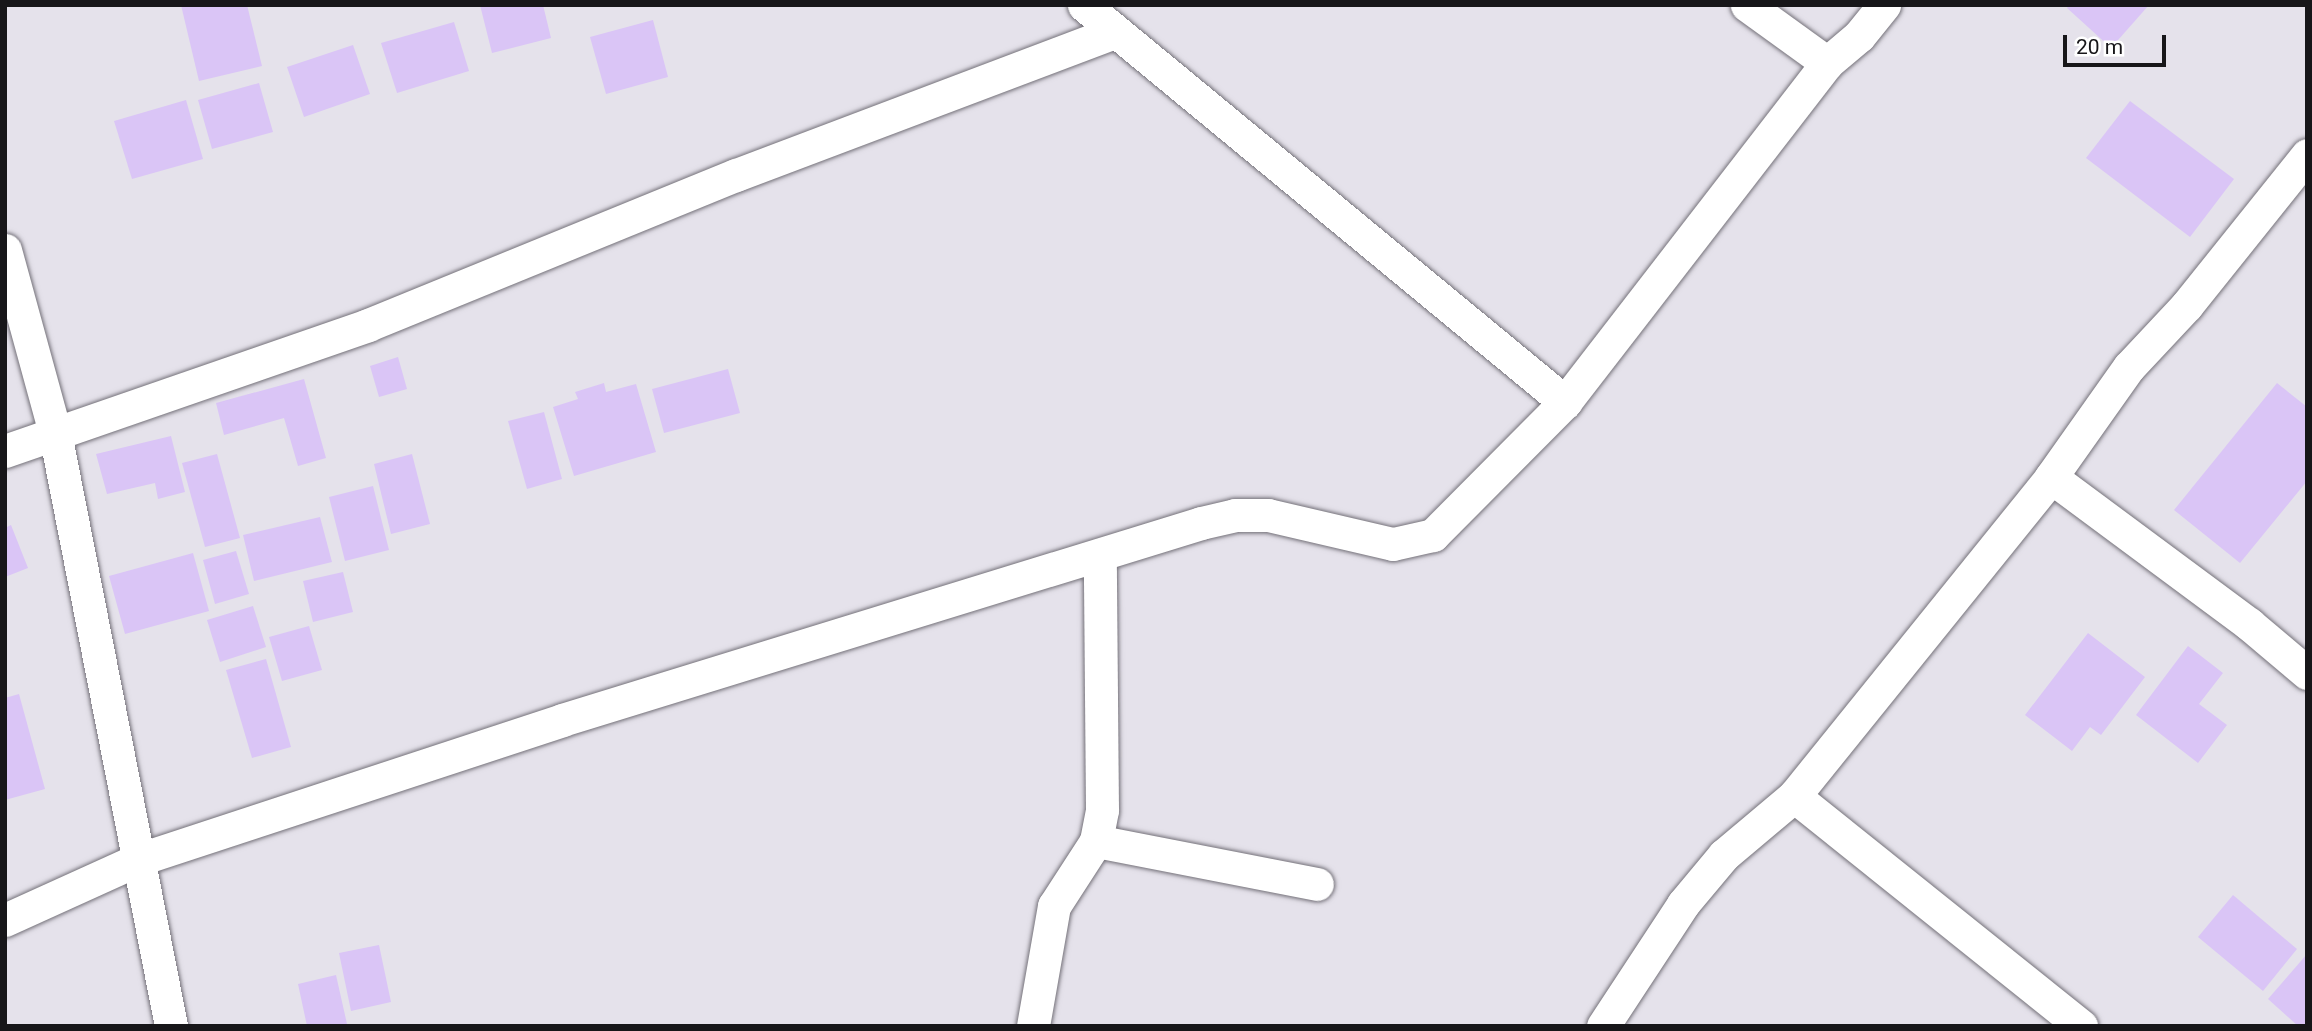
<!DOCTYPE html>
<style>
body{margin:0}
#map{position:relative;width:2312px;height:1031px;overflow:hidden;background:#e5e2eb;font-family:Roboto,sans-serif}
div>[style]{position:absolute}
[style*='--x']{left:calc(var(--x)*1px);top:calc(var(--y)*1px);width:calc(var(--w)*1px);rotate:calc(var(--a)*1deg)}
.building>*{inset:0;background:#dac5f6}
.roads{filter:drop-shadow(0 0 2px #747179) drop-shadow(0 0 2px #747179)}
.minor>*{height:33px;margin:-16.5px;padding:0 16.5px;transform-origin:16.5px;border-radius:16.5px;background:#fff}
span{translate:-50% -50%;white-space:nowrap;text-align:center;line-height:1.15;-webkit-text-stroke:5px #fff;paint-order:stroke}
.frame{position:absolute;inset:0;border:7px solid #171619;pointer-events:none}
.scale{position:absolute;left:2063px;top:35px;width:103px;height:32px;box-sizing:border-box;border:4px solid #171619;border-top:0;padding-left:9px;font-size:21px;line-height:24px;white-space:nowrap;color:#171619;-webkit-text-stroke:5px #fff;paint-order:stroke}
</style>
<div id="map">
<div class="building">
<div style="clip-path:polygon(181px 5px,247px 5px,262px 66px,199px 81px)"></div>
<div style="clip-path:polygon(480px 5px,543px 5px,551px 38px,492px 53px)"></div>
<div style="clip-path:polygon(2069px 5px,2149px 5px,2111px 48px,2067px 8px)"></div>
<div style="clip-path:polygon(653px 20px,668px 77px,606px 94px,590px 37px)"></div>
<div style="clip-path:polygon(454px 22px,469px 71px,397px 93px,381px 43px)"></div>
<div style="clip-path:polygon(353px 45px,370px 94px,304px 117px,287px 67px)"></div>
<div style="clip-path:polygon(259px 83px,273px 132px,212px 149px,198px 100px)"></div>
<div style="clip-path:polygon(186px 100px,203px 159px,132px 179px,114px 121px)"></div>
<div style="clip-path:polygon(2130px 101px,2234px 179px,2190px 237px,2086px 158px)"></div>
<div style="clip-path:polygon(398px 357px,407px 389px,379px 397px,370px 366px)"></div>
<div style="clip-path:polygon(728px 369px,740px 413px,664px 433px,652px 389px)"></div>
<div style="clip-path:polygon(304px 379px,326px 458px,298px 466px,284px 418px,224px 435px,216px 403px)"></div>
<div style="clip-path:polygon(604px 383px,606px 392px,636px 384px,656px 452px,574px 476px,553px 407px,578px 399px,575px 392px)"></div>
<div style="clip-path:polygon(2277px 383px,2307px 407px,2307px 481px,2240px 563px,2174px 510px)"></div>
<div style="clip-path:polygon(544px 412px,562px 479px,527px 489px,508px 421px)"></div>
<div style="clip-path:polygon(171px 436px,185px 492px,158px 499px,155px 483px,107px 494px,96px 454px)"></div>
<div style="clip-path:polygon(217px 454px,240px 538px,205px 547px,182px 463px)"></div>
<div style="clip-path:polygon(412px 454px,430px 524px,391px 534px,374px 464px)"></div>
<div style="clip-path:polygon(373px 486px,389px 550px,345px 561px,329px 497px)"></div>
<div style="clip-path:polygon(320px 517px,332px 562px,254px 581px,243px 535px)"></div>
<div style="clip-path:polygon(11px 525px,28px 568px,5px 577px,5px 528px)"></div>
<div style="clip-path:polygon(236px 551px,249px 594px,215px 604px,203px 560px)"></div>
<div style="clip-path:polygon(193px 553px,209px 611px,125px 634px,109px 576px)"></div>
<div style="clip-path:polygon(343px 572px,353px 612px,313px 622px,303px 581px)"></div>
<div style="clip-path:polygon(253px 606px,266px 647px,220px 662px,207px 620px)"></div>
<div style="clip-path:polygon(309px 626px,322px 670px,282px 681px,269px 637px)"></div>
<div style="clip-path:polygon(2088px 633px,2145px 677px,2101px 735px,2090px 727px,2072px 751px,2025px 715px)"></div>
<div style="clip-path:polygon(2188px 646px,2223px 673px,2199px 704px,2227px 725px,2198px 763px,2136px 715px)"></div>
<div style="clip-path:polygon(266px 659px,291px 747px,252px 758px,226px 670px)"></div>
<div style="clip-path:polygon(19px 694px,45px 789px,5px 800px,5px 698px)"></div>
<div style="clip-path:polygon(2233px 895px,2297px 949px,2263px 991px,2198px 937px)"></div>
<div style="clip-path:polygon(379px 945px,391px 1002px,351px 1011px,339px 953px)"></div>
<div style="clip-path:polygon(2307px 954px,2307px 1026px,2298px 1026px,2268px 999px)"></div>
<div style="clip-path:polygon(336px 975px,347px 1024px,307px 1026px,298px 984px)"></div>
</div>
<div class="roads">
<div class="minor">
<div style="--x:1084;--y:5;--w:624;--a:39.54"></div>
<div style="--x:1747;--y:5;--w:99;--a:35.9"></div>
<div style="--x:5;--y:250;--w:190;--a:74.7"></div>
<div style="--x:55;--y:433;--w:604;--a:78.93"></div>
<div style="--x:5;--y:451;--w:384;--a:-19.1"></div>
<div style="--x:368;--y:325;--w:397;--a:-22.2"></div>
<div style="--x:736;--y:175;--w:405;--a:-20.7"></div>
<div style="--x:2051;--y:477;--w:135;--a:-54.7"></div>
<div style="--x:2129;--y:367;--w:85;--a:-46.9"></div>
<div style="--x:2187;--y:305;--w:192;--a:-51.3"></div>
<div style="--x:1794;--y:796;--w:368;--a:38.7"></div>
<div style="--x:1096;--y:841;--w:225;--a:11"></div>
<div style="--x:5;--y:920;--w:145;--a:-24.4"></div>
<div style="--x:137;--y:860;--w:447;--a:-18.2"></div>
<div style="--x:562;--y:720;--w:669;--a:-17.13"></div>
<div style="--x:1201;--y:523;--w:35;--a:-13"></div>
<div style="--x:1235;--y:515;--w:33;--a:0"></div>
<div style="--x:1268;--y:515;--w:128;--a:13.1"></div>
<div style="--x:1393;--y:544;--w:41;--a:-12.7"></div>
<div style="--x:1433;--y:535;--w:187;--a:-45.2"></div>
<div style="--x:1565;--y:402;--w:428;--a:-52.3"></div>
<div style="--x:1827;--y:63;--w:42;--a:-40.2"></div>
<div style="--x:1859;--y:36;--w:40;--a:-51"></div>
<div style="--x:1033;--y:1026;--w:122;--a:-80.1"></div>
<div style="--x:1054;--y:906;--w:77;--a:-57.1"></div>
<div style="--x:1096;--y:841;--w:32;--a:-79"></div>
<div style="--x:1102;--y:810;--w:253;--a:-90.5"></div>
<div style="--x:1603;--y:1026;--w:146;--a:-56.7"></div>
<div style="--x:1683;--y:904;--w:64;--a:-50.1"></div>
<div style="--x:1724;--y:855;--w:92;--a:-40.1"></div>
<div style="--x:1794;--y:796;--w:410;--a:-51.1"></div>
<div style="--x:2051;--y:477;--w:247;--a:36.6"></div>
<div style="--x:2249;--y:624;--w:76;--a:40.2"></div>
</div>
</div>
<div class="frame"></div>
<div class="scale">20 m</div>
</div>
